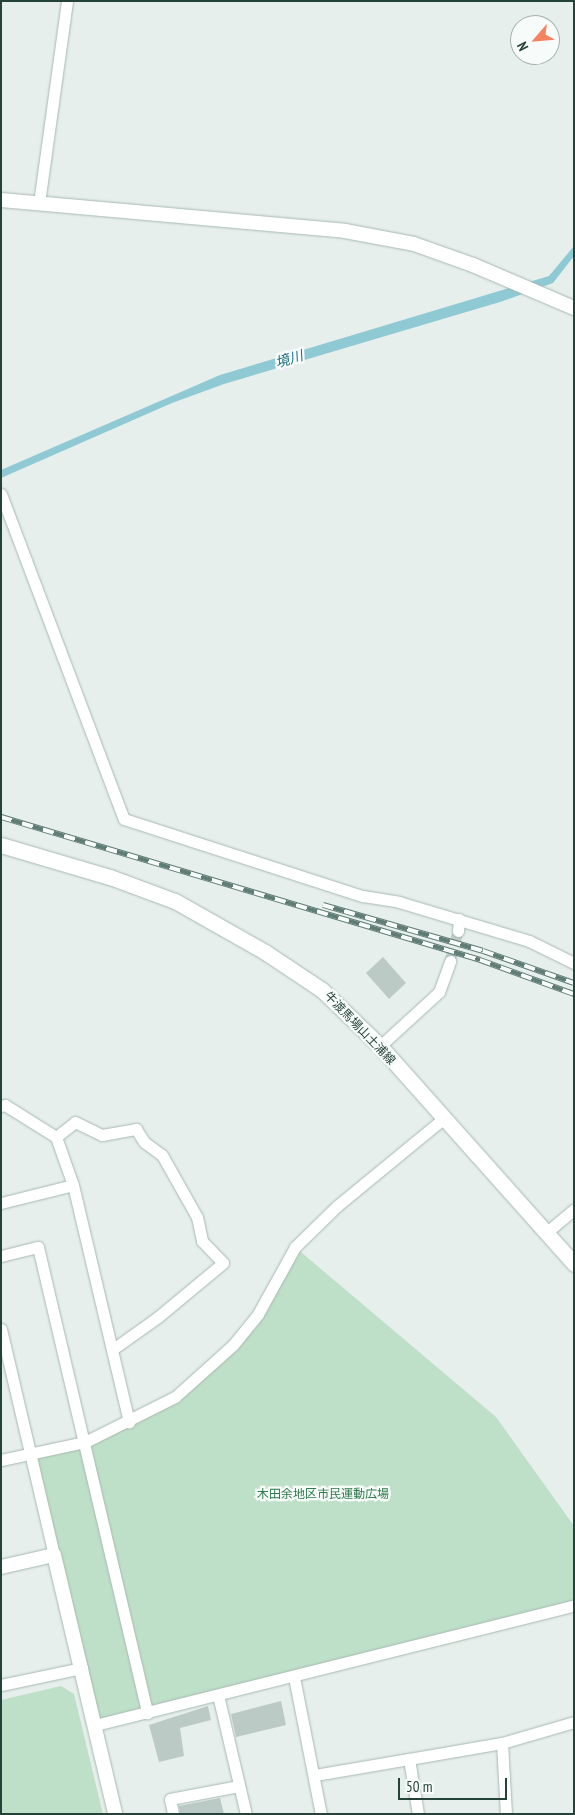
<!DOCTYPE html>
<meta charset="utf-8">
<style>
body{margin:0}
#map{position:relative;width:575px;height:1815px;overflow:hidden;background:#e6efeb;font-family:"PT Sans Narrow","Noto Sans JP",sans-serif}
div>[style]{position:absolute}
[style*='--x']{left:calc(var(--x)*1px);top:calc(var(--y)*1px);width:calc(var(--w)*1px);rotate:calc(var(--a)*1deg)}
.green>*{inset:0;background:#bfe0c8}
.water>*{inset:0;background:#8ec9d4}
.building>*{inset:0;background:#bbcac4}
.minor-tunnel>*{height:11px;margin-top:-5.5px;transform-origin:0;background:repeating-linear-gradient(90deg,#bfccc8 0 11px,transparent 0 16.5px)}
.roads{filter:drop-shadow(0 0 1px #a8b8b2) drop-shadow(0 0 1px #a8b8b2)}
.minor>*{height:11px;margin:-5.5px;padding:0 5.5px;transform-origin:5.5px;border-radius:5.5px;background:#fff}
.tertiary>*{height:14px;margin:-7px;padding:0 7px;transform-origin:7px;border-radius:7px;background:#fff}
.secondary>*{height:15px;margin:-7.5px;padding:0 7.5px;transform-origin:7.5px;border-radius:7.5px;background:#fff}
.rail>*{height:5.5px;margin-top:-2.75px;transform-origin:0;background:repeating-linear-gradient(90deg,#f7fbf9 0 11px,#5f7d75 0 22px);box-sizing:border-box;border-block:1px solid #5f7d75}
span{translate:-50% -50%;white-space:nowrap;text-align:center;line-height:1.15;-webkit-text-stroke:4.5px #f7fbf9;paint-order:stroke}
.street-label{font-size:12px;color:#24423a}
.park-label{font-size:12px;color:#2d7a4b}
.water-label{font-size:14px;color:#1c6f80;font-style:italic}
.frame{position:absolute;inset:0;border:2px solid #24423a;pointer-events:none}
.north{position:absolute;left:510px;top:15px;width:50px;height:50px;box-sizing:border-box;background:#f7fbf9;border:1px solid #a3b1ad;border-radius:50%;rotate:243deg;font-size:14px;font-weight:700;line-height:20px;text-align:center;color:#24423a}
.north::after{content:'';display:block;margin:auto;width:18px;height:22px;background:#f4845f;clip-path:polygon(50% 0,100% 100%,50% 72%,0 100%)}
.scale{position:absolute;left:398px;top:1778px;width:109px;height:22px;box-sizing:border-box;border:2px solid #24423a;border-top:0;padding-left:6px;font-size:15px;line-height:18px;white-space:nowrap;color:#24423a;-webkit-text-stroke:4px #f7fbf9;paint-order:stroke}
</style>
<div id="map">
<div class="green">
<div style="clip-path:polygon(295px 1247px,496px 1417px,574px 1526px,574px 1606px,95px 1725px,31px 1453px,85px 1442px,175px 1397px,233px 1345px)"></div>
<div style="clip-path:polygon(61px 1686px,74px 1694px,103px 1814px,1px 1814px,1px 1700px)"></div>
</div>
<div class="water">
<div style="clip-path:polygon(574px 246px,574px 256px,553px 283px,500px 302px,224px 384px,172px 403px,1px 478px,1px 470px,220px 375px,549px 276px)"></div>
</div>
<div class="building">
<div style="clip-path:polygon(383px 957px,406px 983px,389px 999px,366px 973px)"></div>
<div style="clip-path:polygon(281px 1701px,286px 1725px,236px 1737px,231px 1714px)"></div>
<div style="clip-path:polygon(208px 1706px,211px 1720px,180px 1728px,184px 1756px,159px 1762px,149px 1725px)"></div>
<div style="clip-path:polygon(220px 1798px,224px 1814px,180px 1814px,179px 1806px)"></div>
</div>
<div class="minor-tunnel">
<div style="--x:450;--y:961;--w:31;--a:-75"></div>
</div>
<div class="roads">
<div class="minor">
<div style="--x:39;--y:203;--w:204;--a:-82.1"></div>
<div style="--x:1;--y:494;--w:347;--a:69.3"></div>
<div style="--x:124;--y:819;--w:251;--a:17.9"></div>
<div style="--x:363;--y:896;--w:36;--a:9"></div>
<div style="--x:399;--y:902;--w:136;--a:16.7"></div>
<div style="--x:529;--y:941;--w:50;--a:26.1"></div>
<div style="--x:458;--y:931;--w:12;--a:-85"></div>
<div style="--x:380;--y:1046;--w:80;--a:-42.5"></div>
<div style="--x:439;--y:992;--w:33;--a:-70"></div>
<div style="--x:1;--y:1106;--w:4;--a:-14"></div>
<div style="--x:5;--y:1105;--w:60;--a:32.1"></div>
<div style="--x:56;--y:1137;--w:51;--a:70.5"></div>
<div style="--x:73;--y:1185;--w:244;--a:76.7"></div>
<div style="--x:56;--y:1137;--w:24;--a:-38"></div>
<div style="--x:75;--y:1122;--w:30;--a:26"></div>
<div style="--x:102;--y:1135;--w:35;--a:-10"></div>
<div style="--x:136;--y:1129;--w:15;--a:58"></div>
<div style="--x:144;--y:1142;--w:22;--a:36"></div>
<div style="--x:162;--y:1155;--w:71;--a:60.6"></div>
<div style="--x:197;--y:1217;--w:25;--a:78"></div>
<div style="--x:202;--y:1241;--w:30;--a:46"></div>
<div style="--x:223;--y:1263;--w:85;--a:140.3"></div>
<div style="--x:158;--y:1317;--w:55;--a:144.6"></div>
<div style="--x:1;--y:1203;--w:74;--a:-14"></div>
<div style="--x:547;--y:1232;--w:35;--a:-40"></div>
<div style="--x:1;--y:1256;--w:38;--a:-14"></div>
<div style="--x:38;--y:1247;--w:479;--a:76.8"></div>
<div style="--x:1;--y:1329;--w:232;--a:76.8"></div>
<div style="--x:1;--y:1460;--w:86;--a:-12.1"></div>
<div style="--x:85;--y:1442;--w:101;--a:-26.6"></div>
<div style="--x:175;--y:1397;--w:78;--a:-41.9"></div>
<div style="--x:233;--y:1345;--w:40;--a:-51"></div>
<div style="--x:258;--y:1314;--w:77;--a:-61.1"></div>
<div style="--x:295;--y:1247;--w:59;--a:-44.3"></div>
<div style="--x:337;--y:1206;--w:139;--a:-39.4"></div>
<div style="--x:294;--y:1677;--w:140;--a:78.9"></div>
<div style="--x:1;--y:1685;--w:83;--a:-11.9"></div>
<div style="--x:218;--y:1695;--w:122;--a:76.8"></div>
<div style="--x:95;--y:1725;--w:494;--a:-14"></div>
<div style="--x:502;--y:1743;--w:71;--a:86.8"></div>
<div style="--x:315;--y:1775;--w:95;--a:-9.7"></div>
<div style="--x:173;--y:1814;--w:15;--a:-101"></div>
<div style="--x:170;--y:1799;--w:70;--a:-10.7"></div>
<div style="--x:418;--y:1814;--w:56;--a:-99.3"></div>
<div style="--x:409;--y:1759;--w:94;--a:-9.8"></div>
<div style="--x:502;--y:1743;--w:75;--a:-16.3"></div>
</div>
<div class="tertiary">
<div style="--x:1;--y:200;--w:345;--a:5.1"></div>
<div style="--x:345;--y:231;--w:70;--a:10.7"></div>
<div style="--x:414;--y:244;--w:63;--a:19.6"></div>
<div style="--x:473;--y:265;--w:110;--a:23.1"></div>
<div style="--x:1;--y:1567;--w:54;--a:-12.8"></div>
<div style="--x:54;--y:1555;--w:266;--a:76.7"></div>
</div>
<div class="secondary">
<div style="--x:1;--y:845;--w:114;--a:16.4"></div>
<div style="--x:110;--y:877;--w:69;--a:20.3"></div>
<div style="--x:175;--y:901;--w:103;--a:29.5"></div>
<div style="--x:265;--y:952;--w:69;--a:33.7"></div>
<div style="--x:322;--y:990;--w:81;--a:44"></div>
<div style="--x:380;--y:1046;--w:292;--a:48.3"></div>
</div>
</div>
<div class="rail">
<div style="--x:1;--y:817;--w:500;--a:16.6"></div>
<div style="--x:480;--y:960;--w:100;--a:19.9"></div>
<div style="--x:323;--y:905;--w:166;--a:16"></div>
<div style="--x:483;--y:951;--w:96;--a:19.4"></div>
</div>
<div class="street-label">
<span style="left:360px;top:1028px;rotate:46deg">牛渡馬場山土浦線</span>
</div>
<div class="park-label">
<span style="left:323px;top:1494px">木田余地区市民運動広場</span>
</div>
<div class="water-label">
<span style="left:289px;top:359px;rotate:-17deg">境川</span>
</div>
<div class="frame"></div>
<div class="north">N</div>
<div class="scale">50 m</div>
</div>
